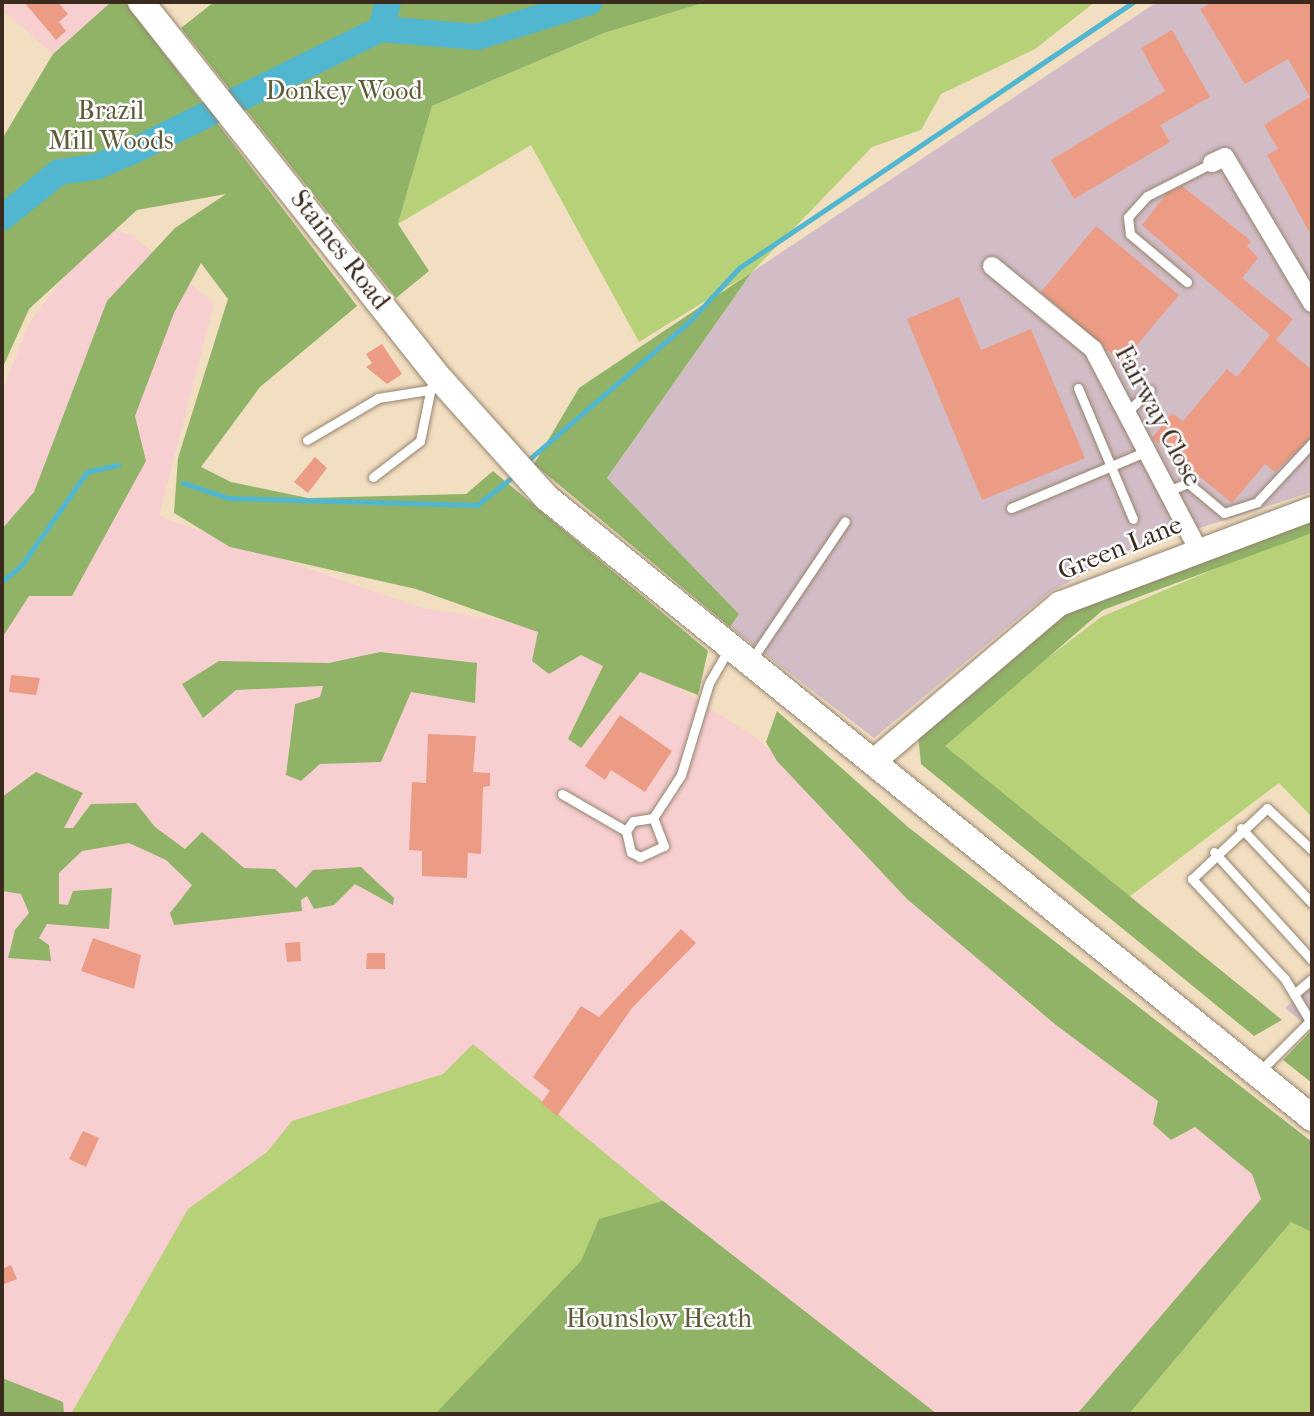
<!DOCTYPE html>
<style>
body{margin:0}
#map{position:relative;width:1314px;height:1416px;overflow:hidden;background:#f2dec1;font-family:"IM FELL French Canon",serif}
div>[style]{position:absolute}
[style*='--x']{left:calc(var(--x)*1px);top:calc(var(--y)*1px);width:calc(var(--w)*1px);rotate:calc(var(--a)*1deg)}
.built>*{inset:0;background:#f7cfd1}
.industrial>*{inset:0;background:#d2bdc6}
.green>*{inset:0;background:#b6d177}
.forest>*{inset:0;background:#90b368}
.stream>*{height:4.5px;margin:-2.25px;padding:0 2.25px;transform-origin:2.25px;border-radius:2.25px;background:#51b6cf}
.river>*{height:26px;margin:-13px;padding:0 13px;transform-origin:13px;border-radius:13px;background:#51b6cf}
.building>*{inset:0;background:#ec9c84}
.roads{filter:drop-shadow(0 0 2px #968470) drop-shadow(0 0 2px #968470)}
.lane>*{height:9px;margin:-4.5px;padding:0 4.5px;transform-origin:4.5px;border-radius:4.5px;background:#fff}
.street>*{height:18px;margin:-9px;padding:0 9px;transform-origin:9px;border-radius:9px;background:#fff}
.secondary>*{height:24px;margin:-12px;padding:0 12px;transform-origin:12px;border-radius:12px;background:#fff}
.primary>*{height:26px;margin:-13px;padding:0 13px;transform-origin:13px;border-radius:13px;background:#fff}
span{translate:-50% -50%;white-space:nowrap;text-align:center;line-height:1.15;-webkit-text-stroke:5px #fff;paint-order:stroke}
.park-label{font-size:26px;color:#605c39}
.street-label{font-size:26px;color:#3b2a1e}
.frame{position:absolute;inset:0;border:4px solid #3b2a1e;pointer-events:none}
</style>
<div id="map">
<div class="built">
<div style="clip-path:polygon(2px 2px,111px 2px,53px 54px,2px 10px)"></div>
<div style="clip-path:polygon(102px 227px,132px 235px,214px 303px,159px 516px,421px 608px,593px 634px,755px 737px,1276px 1183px,1077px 1414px,937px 1414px,663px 1201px,435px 1414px,2px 1414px,2px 392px,30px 322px)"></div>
</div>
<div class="industrial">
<div style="clip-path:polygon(1157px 2px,1312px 2px,1312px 492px,1125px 552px,1050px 592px,874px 738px,730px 627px,739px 614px,607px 478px,752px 272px)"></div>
<div style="clip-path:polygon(1312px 984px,1312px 1030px,1285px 1008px)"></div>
</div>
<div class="green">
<div style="clip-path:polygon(706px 2px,1095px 2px,1035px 49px,941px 94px,921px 130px,872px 147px,752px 272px,639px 342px,531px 145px,398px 224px,432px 106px,604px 33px)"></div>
<div style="clip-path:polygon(1312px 528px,1312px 817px,1279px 783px,1117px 906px,932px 746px,1101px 617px)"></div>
<div style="clip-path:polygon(473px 1044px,663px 1201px,937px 1414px,71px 1414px,188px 1209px,267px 1152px,292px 1121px,443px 1074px)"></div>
<div style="clip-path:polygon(1312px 1197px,1312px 1414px,1129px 1414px,1291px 1222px)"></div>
</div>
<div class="forest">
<div style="clip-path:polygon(111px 2px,125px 2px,357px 306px,260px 387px,201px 467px,231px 482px,308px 498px,466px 494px,493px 471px,708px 651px,698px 695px,640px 672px,581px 748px,568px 739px,603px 666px,581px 655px,549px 674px,532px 661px,538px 632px,416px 589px,230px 547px,174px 513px,178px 458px,228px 299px,201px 263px,174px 313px,135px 416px,146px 461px,72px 596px,29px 596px,2px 638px,2px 529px,34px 492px,107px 301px,175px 228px,226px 194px,137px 210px,29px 309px,2px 369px,2px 139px,53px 54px)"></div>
<div style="clip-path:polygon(214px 2px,706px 2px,604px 33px,432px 106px,398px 224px,429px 271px,396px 298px,181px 28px)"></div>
<div style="clip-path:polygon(752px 272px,607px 478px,739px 614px,730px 627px,534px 464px,579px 388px)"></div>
<div style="clip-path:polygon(1312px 517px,1312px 533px,1103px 610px,945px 746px,1282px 1020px,1254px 1036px,921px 764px,918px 735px,1064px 614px)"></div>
<div style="clip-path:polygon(380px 652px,477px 663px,475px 703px,411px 692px,381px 762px,320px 764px,301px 781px,286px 775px,295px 704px,320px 697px,323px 686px,236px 690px,203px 718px,182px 684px,219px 661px,329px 663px)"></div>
<div style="clip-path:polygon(777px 711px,908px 827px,1312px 1142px,1312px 1232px,1291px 1222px,1129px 1414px,1077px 1414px,1261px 1199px,1252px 1174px,1195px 1127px,1171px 1140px,1153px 1124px,1158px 1101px,1056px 1025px,907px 899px,777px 761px,766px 742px)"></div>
<div style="clip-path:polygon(36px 772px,83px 793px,64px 828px,73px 828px,91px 804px,136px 803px,155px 827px,185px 849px,202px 832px,244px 868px,275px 869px,296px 888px,313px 870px,361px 867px,394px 898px,393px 905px,355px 884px,334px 905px,314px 909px,307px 896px,301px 900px,302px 911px,174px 925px,170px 913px,192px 885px,166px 860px,129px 843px,82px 851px,59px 873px,59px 904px,68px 905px,73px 891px,112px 888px,109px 929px,47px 924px,39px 938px,49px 945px,51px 961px,8px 958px,15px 930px,29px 913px,21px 894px,2px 891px,2px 797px)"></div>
<div style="clip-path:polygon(1312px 1030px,1312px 1083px,1283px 1060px)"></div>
<div style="clip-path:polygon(663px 1201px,937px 1414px,435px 1414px,581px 1261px,599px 1219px)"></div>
<div style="clip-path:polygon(2px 1378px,63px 1402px,64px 1414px,2px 1414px)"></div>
</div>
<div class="stream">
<div style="--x:525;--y:463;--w:218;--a:-40.7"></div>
<div style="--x:690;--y:321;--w:72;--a:-47.2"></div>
<div style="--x:739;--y:268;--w:475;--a:-34"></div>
<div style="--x:183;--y:483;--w:48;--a:18.1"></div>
<div style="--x:229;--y:498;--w:248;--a:1.6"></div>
<div style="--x:477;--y:505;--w:48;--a:-38.3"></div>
<div style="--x:2;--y:581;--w:24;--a:-38"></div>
<div style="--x:21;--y:566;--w:115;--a:-54.9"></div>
<div style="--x:87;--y:472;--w:32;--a:-13"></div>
</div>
<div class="river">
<div style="--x:381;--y:29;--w:28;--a:-75"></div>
<div style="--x:2;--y:218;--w:73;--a:-38.9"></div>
<div style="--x:59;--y:172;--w:37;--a:-8"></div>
<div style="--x:96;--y:167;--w:40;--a:-23.4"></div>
<div style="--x:133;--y:151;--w:276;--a:-26.2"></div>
<div style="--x:381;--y:29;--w:96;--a:4.8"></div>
<div style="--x:477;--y:37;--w:118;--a:-17.2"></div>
</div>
<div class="building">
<div style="clip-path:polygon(24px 2px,58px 2px,68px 14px,59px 22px,66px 31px,56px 40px)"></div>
<div style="clip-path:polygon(1213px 2px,1312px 2px,1312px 237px,1267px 155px,1278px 149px,1264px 125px,1310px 97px,1288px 59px,1245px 84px,1200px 9px)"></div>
<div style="clip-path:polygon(1172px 30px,1210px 97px,1160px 125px,1170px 142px,1074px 199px,1051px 160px,1165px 91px,1141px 48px)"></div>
<div style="clip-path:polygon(1182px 186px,1251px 241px,1247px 246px,1258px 258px,1242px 278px,1293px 319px,1276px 340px,1312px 370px,1312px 436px,1275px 472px,1265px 464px,1232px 503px,1152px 438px,1172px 413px,1183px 421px,1227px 369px,1237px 377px,1270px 335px,1142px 225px,1167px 193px)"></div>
<div style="clip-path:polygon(1096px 226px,1179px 295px,1122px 363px,1041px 292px)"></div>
<div style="clip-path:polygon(959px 297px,981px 350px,1031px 329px,1085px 458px,982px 500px,907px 319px)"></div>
<div style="clip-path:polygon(382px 344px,402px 374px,387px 384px,366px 367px,372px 363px,366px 354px)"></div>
<div style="clip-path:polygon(315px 457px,327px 468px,308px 493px,294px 482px)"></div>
<div style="clip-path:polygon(11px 675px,40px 678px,36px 695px,9px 692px)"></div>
<div style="clip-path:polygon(620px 715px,672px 751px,645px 792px,611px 770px,605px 780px,585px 766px)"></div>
<div style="clip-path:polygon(428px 734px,476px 736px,473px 772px,490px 773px,490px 786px,483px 787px,481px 854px,468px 853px,467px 878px,422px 876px,422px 851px,409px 850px,412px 782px,426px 783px)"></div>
<div style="clip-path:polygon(681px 929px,696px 943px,632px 1008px,557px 1116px,541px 1103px,550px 1091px,533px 1077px,581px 1006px,599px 1017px)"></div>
<div style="clip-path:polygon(93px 938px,141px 955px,134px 989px,81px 971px)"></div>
<div style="clip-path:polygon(300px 942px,301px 961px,287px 962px,285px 943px)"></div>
<div style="clip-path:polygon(367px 953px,385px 953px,385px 969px,366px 969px)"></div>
<div style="clip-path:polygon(83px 1131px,99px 1138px,86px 1167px,69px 1159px)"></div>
<div style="clip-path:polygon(11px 1265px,17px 1279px,2px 1285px,2px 1269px)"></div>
</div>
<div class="roads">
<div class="lane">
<div style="--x:1187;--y:282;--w:75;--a:-139.9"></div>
<div style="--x:1130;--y:234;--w:17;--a:-97"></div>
<div style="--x:1128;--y:217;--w:28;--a:-48"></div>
<div style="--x:1147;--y:196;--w:73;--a:-26.9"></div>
<div style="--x:1078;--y:388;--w:142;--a:67.2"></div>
<div style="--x:1126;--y:413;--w:33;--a:-44"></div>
<div style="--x:307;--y:440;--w:82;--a:-30.6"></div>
<div style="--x:378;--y:398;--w:51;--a:-9.1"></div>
<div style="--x:373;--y:477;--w:59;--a:-37.5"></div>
<div style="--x:420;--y:441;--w:55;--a:-78.5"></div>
<div style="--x:1168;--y:491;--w:22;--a:-22"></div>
<div style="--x:1188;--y:483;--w:47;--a:39.8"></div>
<div style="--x:1224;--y:513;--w:35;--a:-18"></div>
<div style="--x:1257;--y:502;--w:81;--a:-47"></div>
<div style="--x:1011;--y:508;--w:147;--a:-22.7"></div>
<div style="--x:752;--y:659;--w:166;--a:-56"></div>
<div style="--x:562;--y:794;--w:74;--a:30"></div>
<div style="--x:653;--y:818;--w:20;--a:171"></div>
<div style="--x:633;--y:821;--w:12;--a:125"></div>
<div style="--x:626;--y:831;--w:22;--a:77"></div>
<div style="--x:631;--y:852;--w:10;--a:29"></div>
<div style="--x:640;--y:857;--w:26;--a:-25"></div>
<div style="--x:664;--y:846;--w:30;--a:-111"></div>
<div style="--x:653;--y:818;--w:51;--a:-56.9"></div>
<div style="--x:681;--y:775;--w:96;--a:-73.1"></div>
<div style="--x:709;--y:683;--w:39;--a:-60"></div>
<div style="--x:1241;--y:828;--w:103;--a:46.6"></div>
<div style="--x:1214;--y:852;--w:146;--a:47.8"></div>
<div style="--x:1294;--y:994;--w:23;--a:-40"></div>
<div style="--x:1310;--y:1021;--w:49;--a:-120.8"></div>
<div style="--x:1285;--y:979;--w:137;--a:-132.9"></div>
<div style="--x:1192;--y:879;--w:103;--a:-43.4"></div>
<div style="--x:1267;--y:808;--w:62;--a:43"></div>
<div style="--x:1258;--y:1073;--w:76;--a:-45"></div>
</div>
<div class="street">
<div style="--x:1212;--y:163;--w:14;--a:-25"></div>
<div style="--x:1225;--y:157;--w:170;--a:59.2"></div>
<div style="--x:992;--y:266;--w:131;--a:39.4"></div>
<div style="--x:1093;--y:349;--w:226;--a:62.3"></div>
</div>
<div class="secondary">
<div style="--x:874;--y:761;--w:243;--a:-40.3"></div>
<div style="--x:1059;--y:604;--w:270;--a:-20.6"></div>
</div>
<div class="primary">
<div style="--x:141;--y:2;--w:483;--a:51.6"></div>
<div style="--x:441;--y:380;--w:159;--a:48.1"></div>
<div style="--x:547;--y:498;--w:985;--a:39.02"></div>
</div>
</div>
<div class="park-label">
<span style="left:344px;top:91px">Donkey Wood</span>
<span style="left:111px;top:126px">Brazil<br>Mill Woods</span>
<span style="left:659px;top:1319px">Hounslow Heath</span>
</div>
<div class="street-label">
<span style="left:340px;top:250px;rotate:52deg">Staines Road</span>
<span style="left:1158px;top:416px;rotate:62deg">Fairway Close</span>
<span style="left:1120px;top:548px;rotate:-22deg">Green Lane</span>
</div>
<div class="frame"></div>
</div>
